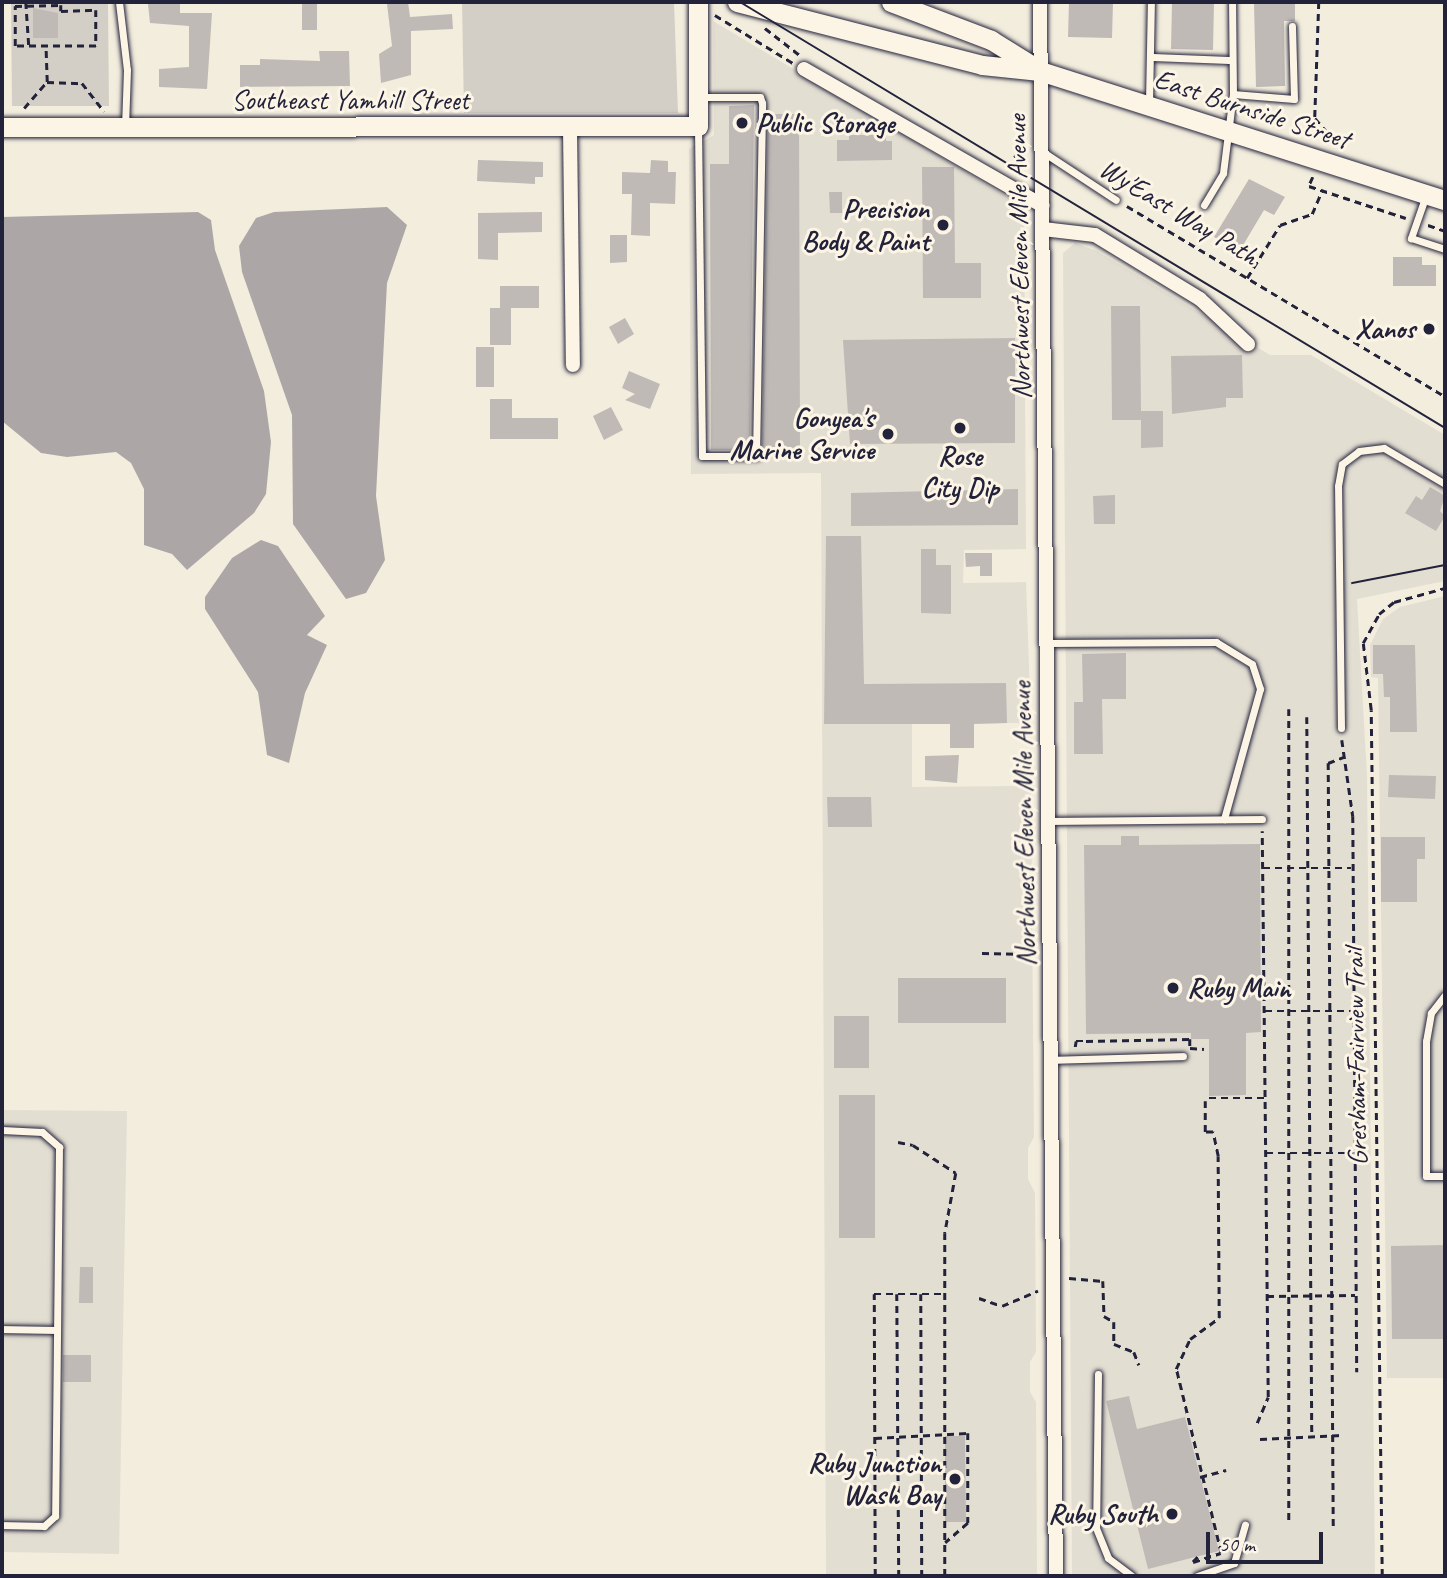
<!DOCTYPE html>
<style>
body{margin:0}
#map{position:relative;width:1447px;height:1578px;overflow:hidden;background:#f3edde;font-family:Caveat,sans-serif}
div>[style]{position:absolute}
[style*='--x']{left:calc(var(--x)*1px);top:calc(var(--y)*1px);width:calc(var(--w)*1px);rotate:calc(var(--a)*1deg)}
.built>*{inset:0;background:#e3ded2}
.green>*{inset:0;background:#d4cfc6}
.water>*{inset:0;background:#aca7a6}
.building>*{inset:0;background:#bfbab6}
.path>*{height:2.5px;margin-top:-1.25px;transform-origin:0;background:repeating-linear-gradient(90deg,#22223b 0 7px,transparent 0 12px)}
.roads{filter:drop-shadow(0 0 2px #22223b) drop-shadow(0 0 2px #22223b)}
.lane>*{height:7px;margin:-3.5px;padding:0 3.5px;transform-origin:3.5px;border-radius:3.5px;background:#fcf5e5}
.street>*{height:14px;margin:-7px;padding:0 7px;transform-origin:7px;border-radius:7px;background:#fcf5e5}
.secondary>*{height:19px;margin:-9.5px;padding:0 9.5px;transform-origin:9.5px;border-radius:9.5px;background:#fcf5e5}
.tram>*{height:2px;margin:-1px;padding:0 1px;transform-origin:1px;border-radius:1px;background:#22223b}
.dots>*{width:19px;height:19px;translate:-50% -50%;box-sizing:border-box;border:4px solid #fcf5e5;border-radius:50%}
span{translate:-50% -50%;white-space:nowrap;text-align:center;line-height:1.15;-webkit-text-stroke:6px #fcf5e5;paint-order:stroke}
.street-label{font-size:28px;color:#22223b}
.poi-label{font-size:28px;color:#22223b;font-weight:700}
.left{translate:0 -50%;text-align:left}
.right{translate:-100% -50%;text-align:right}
.frame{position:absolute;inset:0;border:4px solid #22223b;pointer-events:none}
.scale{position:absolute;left:1206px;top:1532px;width:117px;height:32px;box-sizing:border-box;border:4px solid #22223b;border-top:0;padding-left:9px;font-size:21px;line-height:24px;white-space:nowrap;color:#22223b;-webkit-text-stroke:5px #fcf5e5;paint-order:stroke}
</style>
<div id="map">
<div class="built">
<div style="clip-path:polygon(713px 21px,1024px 207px,1026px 549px,964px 550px,963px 583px,1026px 582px,1031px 723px,912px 724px,912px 787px,1031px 786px,1034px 1137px,1028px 1148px,1028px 1179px,1035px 1193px,1036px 1352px,1030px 1362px,1030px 1392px,1036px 1402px,1037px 1576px,826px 1576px,821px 473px,691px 474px,689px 149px,714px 135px)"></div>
<div style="clip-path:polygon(1075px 243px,1097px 251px,1270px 355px,1311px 355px,1445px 435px,1445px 581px,1357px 599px,1367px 776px,1375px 1576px,1072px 1576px,1063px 253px)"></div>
<div style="clip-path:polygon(1445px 596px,1445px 1378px,1387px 1378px,1378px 678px,1371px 677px,1370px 645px,1383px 619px,1400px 607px)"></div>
<div style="clip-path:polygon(2px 1110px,127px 1111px,119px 1554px,2px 1552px)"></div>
</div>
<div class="green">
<div style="clip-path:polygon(11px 2px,108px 2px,109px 106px,12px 106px)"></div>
<div style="clip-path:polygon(462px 2px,674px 2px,678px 113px,464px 113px)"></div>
</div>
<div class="water">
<div style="clip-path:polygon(387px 207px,407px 225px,387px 283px,376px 496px,385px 560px,366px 593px,346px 599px,293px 524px,292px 415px,242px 272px,239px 246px,256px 218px,274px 212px)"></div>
<div style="clip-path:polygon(198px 212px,211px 220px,215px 250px,264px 391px,271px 442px,266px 494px,254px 513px,187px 570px,172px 554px,144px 545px,144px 489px,131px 463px,116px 452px,67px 457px,41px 453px,2px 421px,2px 217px)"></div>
<div style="clip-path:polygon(261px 540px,278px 546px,325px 616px,307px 635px,327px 645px,305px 693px,289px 763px,267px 755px,258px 692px,205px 609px,205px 597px,232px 558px)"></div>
</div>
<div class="building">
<div style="clip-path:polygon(408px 2px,410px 17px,452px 14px,453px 29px,411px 31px,411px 75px,381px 83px,379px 54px,392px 46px,387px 4px)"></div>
<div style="clip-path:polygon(1069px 2px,1113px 2px,1112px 38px,1068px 37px)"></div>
<div style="clip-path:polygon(1172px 2px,1214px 2px,1213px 50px,1171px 49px)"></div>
<div style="clip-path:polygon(180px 3px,180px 13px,212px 13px,207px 89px,159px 87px,159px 69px,189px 67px,189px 26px,150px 23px,148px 4px)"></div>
<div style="clip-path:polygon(1295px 3px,1295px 21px,1284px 21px,1285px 86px,1256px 87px,1254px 4px)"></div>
<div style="clip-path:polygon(302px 4px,317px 4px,317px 30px,302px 30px)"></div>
<div style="clip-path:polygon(33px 8px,58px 13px,58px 38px,33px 38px)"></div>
<div style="clip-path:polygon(319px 51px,349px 51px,350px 86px,240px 87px,240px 65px,260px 65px,260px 59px,320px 61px)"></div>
<div style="clip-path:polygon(754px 105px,750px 450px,711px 450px,710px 164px,729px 164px,729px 106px)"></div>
<div style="clip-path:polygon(768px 114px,799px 114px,800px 449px,762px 449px)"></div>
<div style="clip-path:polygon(849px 135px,886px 135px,886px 141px,892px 141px,892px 160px,837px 161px,837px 140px,849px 140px)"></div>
<div style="clip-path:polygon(478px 160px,543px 162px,543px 177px,535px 177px,535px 184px,477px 181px)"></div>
<div style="clip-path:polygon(651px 160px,668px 161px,668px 172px,676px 172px,675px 204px,650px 203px,650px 236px,631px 235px,632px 194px,622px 194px,622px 172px,650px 173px)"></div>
<div style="clip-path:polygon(922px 167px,954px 167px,955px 263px,981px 263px,981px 298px,923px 298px)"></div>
<div style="clip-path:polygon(1249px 179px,1285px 197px,1274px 215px,1264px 210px,1239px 252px,1214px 237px)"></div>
<div style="clip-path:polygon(829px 192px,842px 192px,842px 213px,830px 213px)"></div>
<div style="clip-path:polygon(542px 212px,542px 232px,498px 233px,498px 260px,478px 259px,478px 213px)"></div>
<div style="clip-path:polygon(610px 235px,627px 235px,627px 262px,610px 263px)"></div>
<div style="clip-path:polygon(1393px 257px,1422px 257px,1422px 265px,1436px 265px,1436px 286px,1393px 286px)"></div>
<div style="clip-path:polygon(500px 286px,539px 286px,539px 308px,511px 308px,511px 345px,490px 345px,490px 308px,500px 308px)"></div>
<div style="clip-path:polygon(1111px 306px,1140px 306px,1141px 411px,1163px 411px,1163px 447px,1141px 448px,1141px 420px,1112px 420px)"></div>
<div style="clip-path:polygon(625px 318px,634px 334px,618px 344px,609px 327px)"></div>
<div style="clip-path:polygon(1015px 338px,1015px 443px,850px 444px,843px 340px)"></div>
<div style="clip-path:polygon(476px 347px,494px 347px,494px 387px,476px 387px)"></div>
<div style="clip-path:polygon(1242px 355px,1243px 398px,1226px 398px,1226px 407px,1172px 414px,1171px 356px)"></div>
<div style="clip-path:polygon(629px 371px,660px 384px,650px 409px,625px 400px,635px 394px,622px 388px)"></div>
<div style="clip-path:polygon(490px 399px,512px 399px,512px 418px,558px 418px,558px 439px,490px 439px)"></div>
<div style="clip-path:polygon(611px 407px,623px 430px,604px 440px,593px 416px)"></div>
<div style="clip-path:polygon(1430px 487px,1445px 496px,1440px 511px,1445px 516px,1436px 531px,1405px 513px,1416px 496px,1422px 500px)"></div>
<div style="clip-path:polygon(1018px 489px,1018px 525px,851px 526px,851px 493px)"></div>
<div style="clip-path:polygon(1115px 495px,1115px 524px,1094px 524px,1093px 496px)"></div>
<div style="clip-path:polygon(826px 536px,861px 536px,864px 684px,1006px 683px,1007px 723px,974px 724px,974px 748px,950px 748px,950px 724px,824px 724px)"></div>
<div style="clip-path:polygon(921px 549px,936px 549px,936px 565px,951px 565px,951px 614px,921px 613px)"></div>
<div style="clip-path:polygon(965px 553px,992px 553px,992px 576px,980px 576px,980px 566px,966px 567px)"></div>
<div style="clip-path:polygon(1373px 645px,1415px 645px,1417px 732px,1390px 732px,1390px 697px,1384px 697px,1383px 674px,1373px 674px)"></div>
<div style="clip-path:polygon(1126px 653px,1126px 699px,1102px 699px,1103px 754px,1074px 754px,1074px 702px,1083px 702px,1082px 654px)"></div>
<div style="clip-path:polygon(959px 755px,957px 783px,925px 780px,925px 756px)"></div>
<div style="clip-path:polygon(1389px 775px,1436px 776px,1435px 799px,1388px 797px)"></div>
<div style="clip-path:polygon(827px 797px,871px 797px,872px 827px,828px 827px)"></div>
<div style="clip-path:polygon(1121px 836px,1139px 836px,1139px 845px,1260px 844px,1261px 1032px,1246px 1033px,1246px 1095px,1209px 1096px,1209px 1039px,1191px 1039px,1191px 1033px,1086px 1034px,1084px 845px,1121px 845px)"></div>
<div style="clip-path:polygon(1381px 837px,1425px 837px,1425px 859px,1417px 859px,1417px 902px,1381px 902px)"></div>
<div style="clip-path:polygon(898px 978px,1006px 978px,1006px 1023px,898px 1023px)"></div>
<div style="clip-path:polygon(834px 1016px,869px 1016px,869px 1068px,834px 1068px)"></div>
<div style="clip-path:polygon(839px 1095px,875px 1095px,875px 1238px,839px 1238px)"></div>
<div style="clip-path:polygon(1445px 1245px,1445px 1339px,1392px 1339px,1391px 1246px)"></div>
<div style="clip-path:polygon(80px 1267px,93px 1267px,93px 1303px,79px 1303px)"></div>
<div style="clip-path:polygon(63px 1355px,91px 1355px,91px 1382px,63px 1382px)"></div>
<div style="clip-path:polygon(1129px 1396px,1137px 1429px,1185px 1417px,1219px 1551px,1148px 1569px,1106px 1401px)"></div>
<div style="clip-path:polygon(945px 1436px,965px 1436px,966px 1522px,945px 1522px)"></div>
</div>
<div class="path">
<div style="--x:26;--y:2;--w:44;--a:86.1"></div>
<div style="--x:35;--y:2;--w:8;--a:0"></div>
<div style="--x:1319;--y:2;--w:116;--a:92"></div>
<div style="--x:1315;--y:118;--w:21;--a:49"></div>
<div style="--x:1329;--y:134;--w:11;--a:112"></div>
<div style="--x:61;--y:5;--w:6;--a:90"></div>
<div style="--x:61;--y:11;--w:35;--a:-2"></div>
<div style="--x:96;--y:10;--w:36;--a:90"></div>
<div style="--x:96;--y:46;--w:81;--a:180"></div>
<div style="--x:15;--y:46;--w:40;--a:-90"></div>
<div style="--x:15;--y:6;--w:46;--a:-1.2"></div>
<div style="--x:715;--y:15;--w:92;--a:31.6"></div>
<div style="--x:765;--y:28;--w:46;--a:37.9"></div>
<div style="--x:47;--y:82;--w:35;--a:2"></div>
<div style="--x:82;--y:83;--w:36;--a:52"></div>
<div style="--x:24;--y:108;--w:35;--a:-49"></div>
<div style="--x:47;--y:82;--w:35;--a:-92"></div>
<div style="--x:1009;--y:168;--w:27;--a:-63"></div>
<div style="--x:1021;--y:144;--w:6;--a:-9"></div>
<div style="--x:1313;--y:177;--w:10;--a:114"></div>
<div style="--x:1309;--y:186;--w:102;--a:18.3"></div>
<div style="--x:1127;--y:206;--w:370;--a:30.9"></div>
<div style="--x:1428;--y:225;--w:18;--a:19"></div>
<div style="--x:1247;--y:278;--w:62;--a:-58.1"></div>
<div style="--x:1280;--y:225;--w:34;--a:-19"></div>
<div style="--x:1312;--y:214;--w:25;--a:-67"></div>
<div style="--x:1289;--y:709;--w:814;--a:90"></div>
<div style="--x:1307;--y:717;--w:718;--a:89.6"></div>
<div style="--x:1342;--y:740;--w:77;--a:81.8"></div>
<div style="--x:1353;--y:816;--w:556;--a:89.59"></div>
<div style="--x:1263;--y:868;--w:88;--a:0"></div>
<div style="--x:982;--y:953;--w:53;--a:1.1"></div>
<div style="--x:1265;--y:1011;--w:88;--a:0"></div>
<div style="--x:1075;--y:1047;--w:6;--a:-81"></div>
<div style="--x:1076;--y:1041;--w:10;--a:0"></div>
<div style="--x:1086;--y:1041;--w:104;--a:-1.1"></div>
<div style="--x:1190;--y:1039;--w:9;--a:90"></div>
<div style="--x:1190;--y:1048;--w:14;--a:4"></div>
<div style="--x:1209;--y:1098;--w:56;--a:0"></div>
<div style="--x:898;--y:1142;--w:15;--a:11"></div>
<div style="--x:913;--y:1145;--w:51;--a:33.1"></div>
<div style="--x:956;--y:1173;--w:61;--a:100.4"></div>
<div style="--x:945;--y:1233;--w:343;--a:90"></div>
<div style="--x:1266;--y:1153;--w:87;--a:0"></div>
<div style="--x:1069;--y:1278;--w:34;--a:5"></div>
<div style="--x:1103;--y:1281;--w:35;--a:88"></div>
<div style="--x:1104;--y:1316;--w:12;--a:31"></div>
<div style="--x:1114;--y:1322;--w:22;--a:90"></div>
<div style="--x:1114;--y:1344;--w:22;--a:22"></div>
<div style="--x:1134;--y:1352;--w:14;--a:69"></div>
<div style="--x:897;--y:1294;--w:282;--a:89.6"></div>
<div style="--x:921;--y:1294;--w:282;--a:89.8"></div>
<div style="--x:1267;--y:1296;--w:88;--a:-0.7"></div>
<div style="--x:979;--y:1298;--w:24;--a:19"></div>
<div style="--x:1002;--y:1306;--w:39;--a:-23"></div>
<div style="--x:1257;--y:1423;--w:28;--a:-67"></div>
<div style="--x:1268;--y:1397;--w:566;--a:-90.61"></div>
<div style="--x:875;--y:1438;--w:93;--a:-3.1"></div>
<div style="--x:968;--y:1433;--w:90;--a:90"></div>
<div style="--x:968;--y:1523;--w:30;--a:139"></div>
<div style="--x:1260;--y:1439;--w:82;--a:-2.8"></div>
<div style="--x:1200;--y:1477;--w:27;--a:-15"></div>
<div style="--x:1333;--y:1526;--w:763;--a:-90.38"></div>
<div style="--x:1328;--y:763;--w:17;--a:-21"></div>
<div style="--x:1198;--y:1557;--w:7;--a:135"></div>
<div style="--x:1193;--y:1562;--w:29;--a:-18"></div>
<div style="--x:1221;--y:1553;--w:189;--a:-103.7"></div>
<div style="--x:1176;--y:1369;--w:33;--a:-65"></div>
<div style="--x:1190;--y:1339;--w:36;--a:-36"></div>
<div style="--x:1219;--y:1318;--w:162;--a:-90.4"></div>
<div style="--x:1218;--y:1156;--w:25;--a:-102"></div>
<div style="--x:1213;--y:1132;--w:8;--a:180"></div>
<div style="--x:1205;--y:1132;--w:31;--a:-90"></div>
<div style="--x:875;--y:1576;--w:282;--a:-90.2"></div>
<div style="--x:874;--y:1294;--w:71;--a:0"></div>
<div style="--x:1382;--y:1576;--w:866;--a:-90.73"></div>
<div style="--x:1371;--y:710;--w:67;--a:-96.8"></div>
<div style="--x:1363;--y:643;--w:33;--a:-61"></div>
<div style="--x:1379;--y:614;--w:19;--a:-39"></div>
<div style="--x:1394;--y:602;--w:53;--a:-15.4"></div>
</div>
<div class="roads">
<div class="lane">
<div style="--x:119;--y:2;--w:68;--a:83.3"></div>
<div style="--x:127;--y:70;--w:57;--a:92"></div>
<div style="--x:1153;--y:57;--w:76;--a:2.3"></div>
<div style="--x:1233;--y:94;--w:61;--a:4.7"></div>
<div style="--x:1294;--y:99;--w:73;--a:-91.6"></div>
<div style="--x:1149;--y:102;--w:100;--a:-88.9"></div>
<div style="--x:698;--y:127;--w:329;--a:89.3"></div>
<div style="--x:702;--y:456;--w:54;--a:0"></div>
<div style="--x:756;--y:456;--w:353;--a:-89"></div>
<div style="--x:762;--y:103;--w:6;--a:-108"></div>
<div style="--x:760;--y:97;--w:61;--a:180"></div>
<div style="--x:1043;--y:152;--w:87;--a:33.3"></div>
<div style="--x:1426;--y:195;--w:46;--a:109.2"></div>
<div style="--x:1411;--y:238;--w:36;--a:18"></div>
<div style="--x:1204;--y:205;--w:37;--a:-59"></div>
<div style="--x:1223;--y:173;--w:80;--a:-82.8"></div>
<div style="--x:1233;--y:94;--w:92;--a:-90.6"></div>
<div style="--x:1047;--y:643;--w:169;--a:-0.3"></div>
<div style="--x:1216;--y:642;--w:42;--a:31.4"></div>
<div style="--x:1252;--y:664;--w:26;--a:72"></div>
<div style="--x:1260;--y:689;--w:135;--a:105.5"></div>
<div style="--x:1341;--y:728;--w:242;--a:-90.7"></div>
<div style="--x:1338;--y:486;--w:22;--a:-80"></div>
<div style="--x:1342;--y:464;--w:21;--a:-37"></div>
<div style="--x:1359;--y:451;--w:25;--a:-7"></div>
<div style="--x:1384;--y:448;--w:71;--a:30.5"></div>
<div style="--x:1049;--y:821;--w:213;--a:-0.5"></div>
<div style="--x:1445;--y:995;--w:23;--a:128"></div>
<div style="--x:1431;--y:1013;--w:28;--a:100"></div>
<div style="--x:1426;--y:1041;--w:135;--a:90"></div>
<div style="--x:1426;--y:1176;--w:19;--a:0"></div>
<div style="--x:1051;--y:1060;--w:132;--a:-1.7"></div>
<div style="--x:2;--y:1130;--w:40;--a:2.9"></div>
<div style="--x:42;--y:1132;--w:23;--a:41"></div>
<div style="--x:59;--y:1147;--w:369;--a:90.6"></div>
<div style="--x:55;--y:1516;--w:15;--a:138"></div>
<div style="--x:44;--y:1526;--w:42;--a:-178.6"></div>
<div style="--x:2;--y:1329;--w:52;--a:1.1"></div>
<div style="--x:1098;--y:1374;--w:154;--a:90.7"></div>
<div style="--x:1096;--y:1528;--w:32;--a:68"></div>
<div style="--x:1108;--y:1558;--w:30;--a:37"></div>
<div style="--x:1197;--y:1576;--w:39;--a:-19"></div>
<div style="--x:1234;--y:1563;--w:40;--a:-74"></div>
</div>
<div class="street">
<div style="--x:1040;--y:2;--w:1574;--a:89.42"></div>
<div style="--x:804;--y:69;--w:275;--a:29.8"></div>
<div style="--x:570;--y:128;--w:237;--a:89.3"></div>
<div style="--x:1043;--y:229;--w:52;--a:6.6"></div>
<div style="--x:1095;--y:235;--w:123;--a:31.4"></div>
<div style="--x:1200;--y:299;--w:66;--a:43.2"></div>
</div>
<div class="secondary">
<div style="--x:737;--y:2;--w:253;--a:14.4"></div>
<div style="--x:982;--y:65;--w:58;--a:5.9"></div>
<div style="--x:1040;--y:71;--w:425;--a:17.7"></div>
<div style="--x:891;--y:2;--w:107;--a:20.8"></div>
<div style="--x:991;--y:40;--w:53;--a:31.9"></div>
<div style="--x:2;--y:127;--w:696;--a:-0.08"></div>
<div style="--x:698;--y:126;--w:124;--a:-90"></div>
</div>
</div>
<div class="tram">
<div style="--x:740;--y:2;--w:824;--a:31.14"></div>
<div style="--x:1352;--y:583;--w:95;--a:-11"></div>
</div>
<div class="dots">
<div style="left:742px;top:123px;background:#22223b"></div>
<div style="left:943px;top:225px;background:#22223b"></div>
<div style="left:1429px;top:329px;background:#22223b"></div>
<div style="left:960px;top:428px;background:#22223b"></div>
<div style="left:888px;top:434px;background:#22223b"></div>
<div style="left:1173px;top:988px;background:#22223b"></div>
<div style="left:955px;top:1479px;background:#22223b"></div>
<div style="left:1172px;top:1514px;background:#22223b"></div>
</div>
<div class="street-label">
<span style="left:350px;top:100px">Southeast Yamhill Street</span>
<span style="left:1252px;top:109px;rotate:18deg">East Burnside Street</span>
<span style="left:1179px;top:212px;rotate:31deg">Wy'East Way Path</span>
<span style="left:1019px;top:257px;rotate:-91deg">Northwest Eleven Mile Avenue</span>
<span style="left:1024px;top:824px;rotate:-91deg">Northwest Eleven Mile Avenue</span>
<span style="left:1356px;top:1057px;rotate:-91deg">Gresham-Fairview Trail</span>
</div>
<div class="poi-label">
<span class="left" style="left:756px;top:123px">Public Storage</span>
<span class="right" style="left:929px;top:225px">Precision<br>Body &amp; Paint</span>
<span class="right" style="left:1415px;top:329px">Xanos</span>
<span class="right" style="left:874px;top:434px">Gonyea's<br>Marine Service</span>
<span style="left:960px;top:472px">Rose<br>City Dip</span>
<span class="left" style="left:1187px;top:988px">Ruby Main</span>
<span class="right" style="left:941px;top:1479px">Ruby Junction<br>Wash Bay</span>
<span class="right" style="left:1158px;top:1514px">Ruby South</span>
</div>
<div class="frame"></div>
<div class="scale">50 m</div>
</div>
